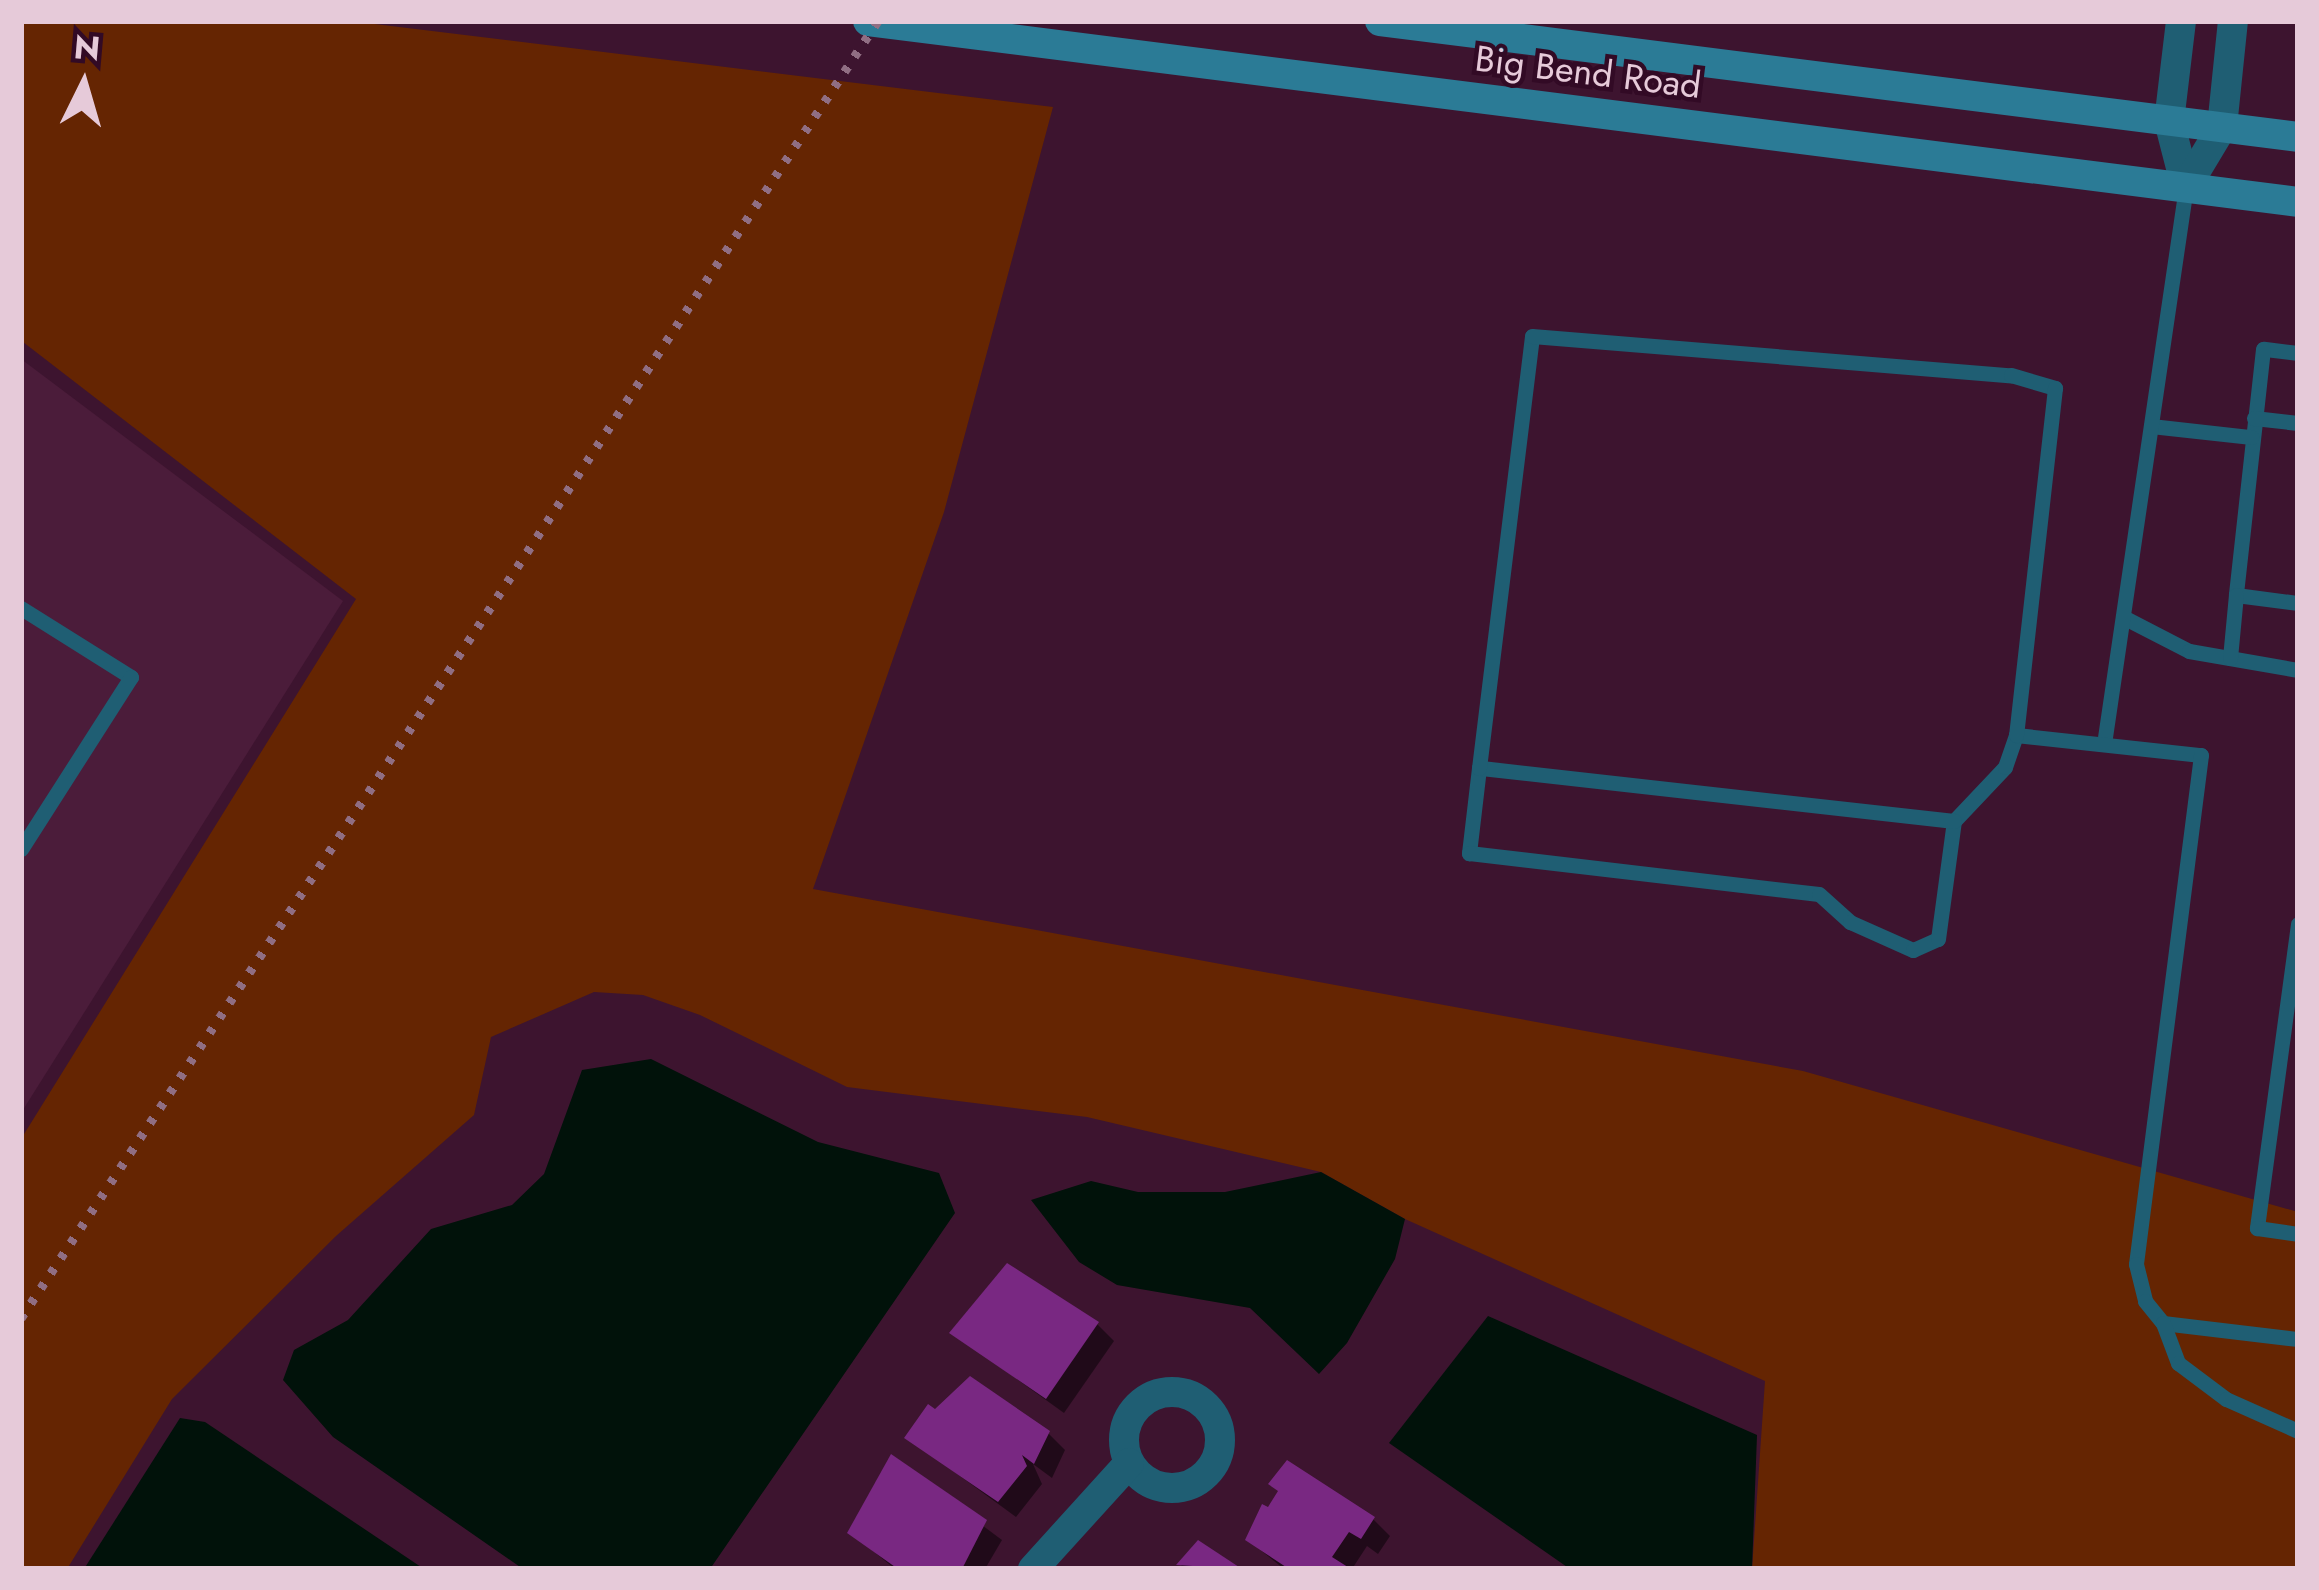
<!DOCTYPE html>
<style>
body{margin:0}
#map{position:relative;width:2319px;height:1590px;overflow:hidden;background:#3d142f;font-family:Jost,sans-serif}
div>[style]{position:absolute}
[style*='--x']{left:calc(var(--x)*1px);top:calc(var(--y)*1px);width:calc(var(--w)*1px);rotate:calc(var(--a)*1deg)}
.built>*{inset:0;background:#4b1c3a}
.green>*{inset:0;background:#652502}
.water>*{inset:0;background:#01120a}
.shadow>*{inset:0;background:#0007}
.building>*{inset:0;background:#792882}
.lane>*{height:15px;margin:-7.5px;padding:0 7.5px;transform-origin:7.5px;border-radius:7.5px;background:#1f5e73}
.street>*{height:30px;margin:-15px;padding:0 15px;transform-origin:15px;border-radius:15px;background:#1f5e73}
.street>.ring{margin:-15px;padding:0;box-sizing:content-box;background:none;border:30px solid #1f5e73;border-radius:50%}
.secondary>*{height:30px;margin:-15px;padding:0 15px;transform-origin:15px;border-radius:15px;background:#2b7b96}
.rail>*{height:9px;margin-top:-4.5px;transform-origin:0;background:repeating-linear-gradient(90deg,#906e83 0 6px,transparent 0 18px)}
span{translate:-50% -50%;white-space:nowrap;text-align:center;line-height:1.15;-webkit-text-stroke:9px #320a25;paint-order:stroke}
.street-label{font-size:36px;color:#e6cad9}
.frame{position:absolute;inset:0;border:24px solid #e6cad9;pointer-events:none}
.north{position:absolute;left:24px;top:24px;width:120px;height:120px;-webkit-text-stroke:9px #320a25;paint-order:stroke;rotate:5deg;font-size:33px;font-weight:700;line-height:48px;text-align:center;color:#e6cad9}
.north::after{content:'';display:block;margin:auto;width:42px;height:54px;background:#e6cad9;clip-path:polygon(50% 0,100% 100%,50% 72%,0 100%)}
</style>
<div id="map">
<div class="built">
<div style="clip-path:polygon(21px 359px,343px 601px,21px 1113px)"></div>
</div>
<div class="green">
<div style="clip-path:polygon(21px 21px,350px 21px,1053px 107px,944px 512px,813px 889px,1803px 1071px,2298px 1212px,2298px 1569px,1752px 1569px,1765px 1381px,1405px 1219px,1321px 1172px,1087px 1117px,847px 1087px,700px 1015px,643px 995px,594px 992px,491px 1037px,474px 1115px,336px 1236px,172px 1399px,67px 1569px,21px 1569px,21px 1139px,356px 599px,23px 342px)"></div>
</div>
<div class="water">
<div style="clip-path:polygon(651px 1059px,818px 1142px,939px 1173px,955px 1213px,710px 1569px,523px 1569px,333px 1437px,283px 1380px,294px 1350px,348px 1320px,431px 1229px,512px 1205px,544px 1174px,582px 1070px)"></div>
<div style="clip-path:polygon(1321px 1172px,1405px 1219px,1395px 1259px,1347px 1343px,1319px 1374px,1250px 1308px,1117px 1285px,1079px 1262px,1031px 1200px,1091px 1181px,1138px 1192px,1225px 1192px)"></div>
<div style="clip-path:polygon(1488px 1316px,1757px 1435px,1752px 1569px,1570px 1569px,1389px 1443px)"></div>
<div style="clip-path:polygon(180px 1418px,205px 1422px,424px 1569px,84px 1569px)"></div>
</div>
<div class="shadow">
<div style="clip-path:polygon(1097px 1324px,1114px 1341px,1064px 1413px,953px 1333px)"></div>
<div style="clip-path:polygon(1048px 1433px,1065px 1450px,1052px 1478px,1033px 1464px,1042px 1484px,1016px 1517px,908px 1438px)"></div>
<div style="clip-path:polygon(892px 1458px,1002px 1540px,985px 1569px,895px 1569px,851px 1533px)"></div>
<div style="clip-path:polygon(1373px 1519px,1390px 1536px,1378px 1554px,1367px 1546px,1352px 1569px,1284px 1569px,1248px 1540px)"></div>
<div style="clip-path:polygon(1198px 1544px,1237px 1569px,1185px 1569px,1180px 1564px)"></div>
</div>
<div class="building">
<div style="clip-path:polygon(1007px 1263px,1099px 1322px,1046px 1399px,949px 1333px)"></div>
<div style="clip-path:polygon(970px 1376px,1050px 1431px,1034px 1464px,1022px 1455px,1027px 1466px,998px 1502px,904px 1438px,928px 1404px,935px 1409px)"></div>
<div style="clip-path:polygon(891px 1454px,987px 1520px,962px 1569px,898px 1569px,847px 1533px)"></div>
<div style="clip-path:polygon(1287px 1460px,1375px 1517px,1361px 1539px,1349px 1532px,1332px 1557px,1351px 1569px,1289px 1569px,1245px 1540px,1262px 1504px,1268px 1507px,1278px 1491px,1268px 1484px)"></div>
<div style="clip-path:polygon(1198px 1540px,1242px 1569px,1176px 1565px)"></div>
</div>
<div class="lane">
<div style="--x:2298;--y:353;--w:35;--a:-173"></div>
<div style="--x:2263;--y:349;--w:247;--a:96.3"></div>
<div style="--x:2236;--y:595;--w:63;--a:7.4"></div>
<div style="--x:2254;--y:418;--w:44;--a:6.5"></div>
<div style="--x:2151;--y:426;--w:101;--a:6.3"></div>
<div style="--x:21;--y:608;--w:130;--a:32.1"></div>
<div style="--x:131;--y:677;--w:204;--a:122.6"></div>
<div style="--x:2123;--y:617;--w:74;--a:27.3"></div>
<div style="--x:2189;--y:651;--w:111;--a:9.9"></div>
<div style="--x:2230;--y:658;--w:63;--a:-84.6"></div>
<div style="--x:2104;--y:744;--w:563;--a:-81.63"></div>
<div style="--x:1479;--y:768;--w:86;--a:96.7"></div>
<div style="--x:1469;--y:853;--w:352;--a:6.7"></div>
<div style="--x:1819;--y:894;--w:42;--a:42.1"></div>
<div style="--x:1850;--y:922;--w:69;--a:24"></div>
<div style="--x:1913;--y:950;--w:27;--a:-24"></div>
<div style="--x:1938;--y:939;--w:119;--a:-82.3"></div>
<div style="--x:1954;--y:821;--w:74;--a:-46.6"></div>
<div style="--x:2005;--y:767;--w:34;--a:-71"></div>
<div style="--x:2016;--y:735;--w:186;--a:6.2"></div>
<div style="--x:2201;--y:755;--w:513;--a:97.28"></div>
<div style="--x:2136;--y:1264;--w:38;--a:76"></div>
<div style="--x:2145;--y:1301;--w:28;--a:51"></div>
<div style="--x:2163;--y:1323;--w:136;--a:6.8"></div>
<div style="--x:1954;--y:821;--w:478;--a:-173.6"></div>
<div style="--x:1479;--y:768;--w:435;--a:-83"></div>
<div style="--x:1532;--y:336;--w:481;--a:4.7"></div>
<div style="--x:2011;--y:375;--w:46;--a:16.5"></div>
<div style="--x:2055;--y:388;--w:349;--a:96.4"></div>
<div style="--x:2298;--y:924;--w:307;--a:97.7"></div>
<div style="--x:2257;--y:1228;--w:41;--a:8.3"></div>
<div style="--x:2163;--y:1323;--w:43;--a:69.4"></div>
<div style="--x:2178;--y:1363;--w:60;--a:36.9"></div>
<div style="--x:2226;--y:1399;--w:79;--a:24"></div>
</div>
<div class="street">
<div style="--x:2181;--y:21;--w:101;--a:96.8"></div>
<div style="--x:2169;--y:121;--w:68;--a:75.6"></div>
<div style="--x:2186;--y:187;--w:70;--a:-59"></div>
<div style="--x:2222;--y:127;--w:107;--a:-84.1"></div>
<div class="ring" style="left:1124px;top:1392px;width:66px;height:66px"></div>
<div style="--x:1033;--y:1569;--w:143;--a:-47.8"></div>
</div>
<div class="secondary">
<div style="--x:868;--y:21;--w:1441;--a:7.21"></div>
<div style="--x:1380;--y:21;--w:925;--a:7.2"></div>
</div>
<div class="rail">
<div style="--x:21;--y:1318;--w:1555;--a:-56.55"></div>
</div>
<div class="street-label">
<span style="left:1588px;top:72px;rotate:7deg">Big Bend Road</span>
</div>
<div class="frame"></div>
<div class="north">N</div>
</div>
